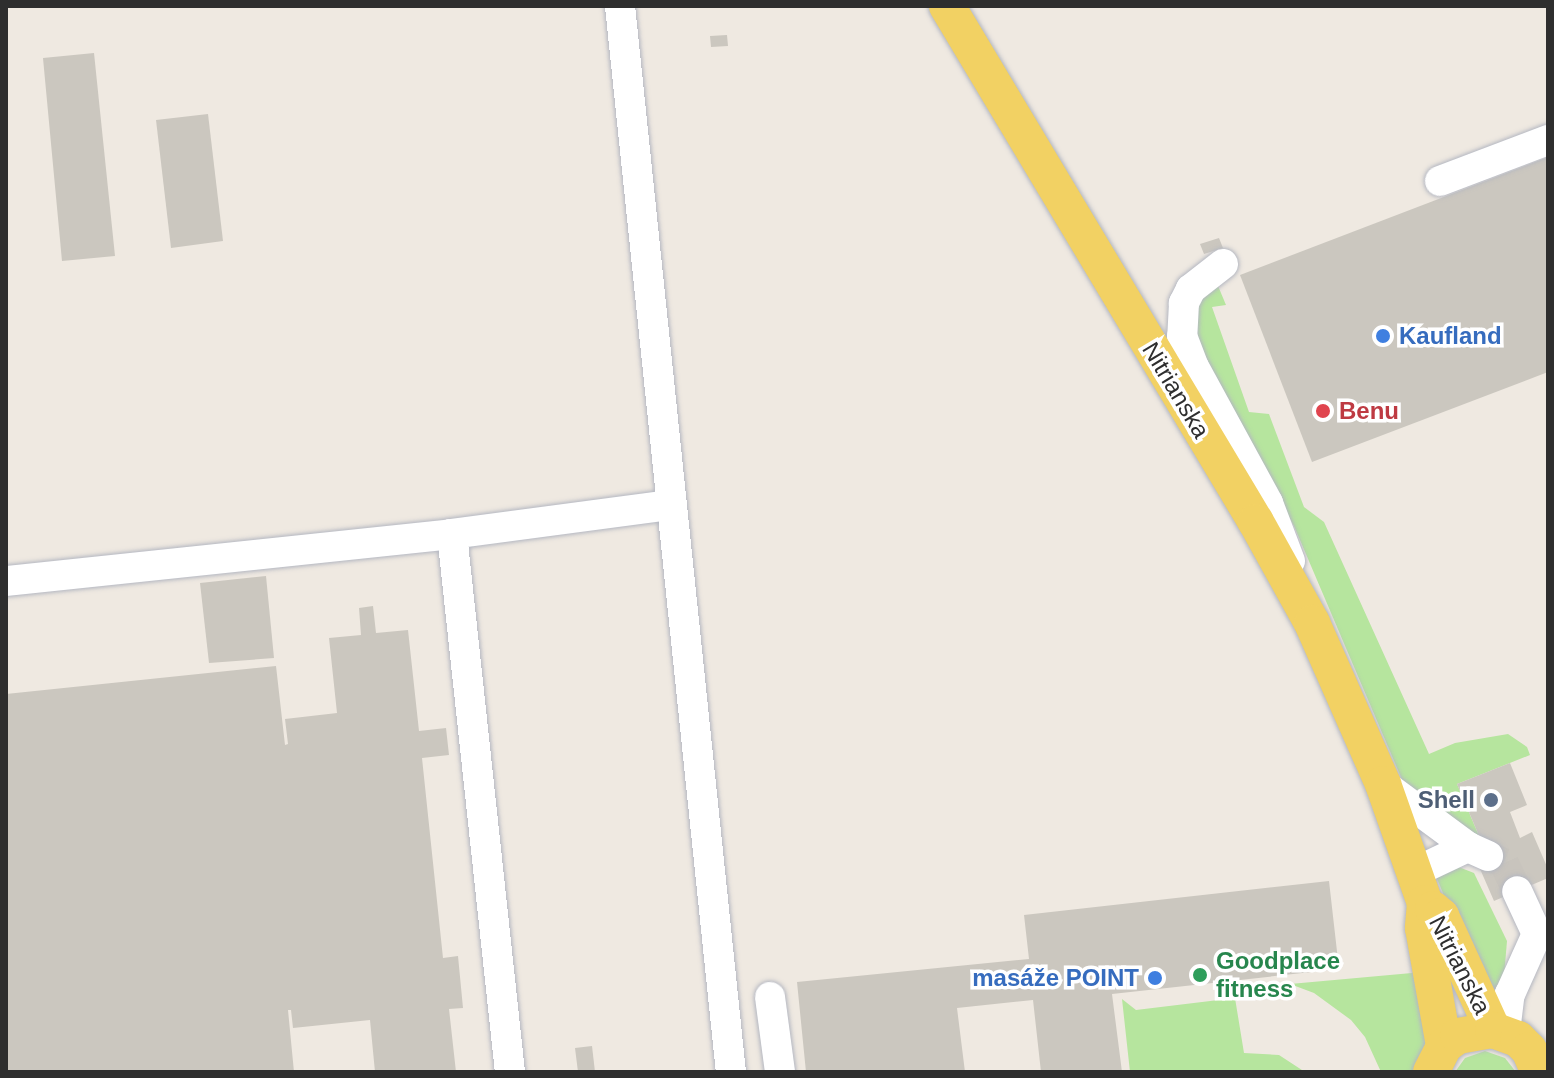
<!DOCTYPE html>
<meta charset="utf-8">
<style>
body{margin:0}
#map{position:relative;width:1554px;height:1078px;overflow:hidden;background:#efe9e1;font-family:Helvetica,sans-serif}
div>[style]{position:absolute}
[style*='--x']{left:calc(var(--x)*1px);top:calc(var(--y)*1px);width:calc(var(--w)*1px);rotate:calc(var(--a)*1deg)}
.green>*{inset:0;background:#b6e59e}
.building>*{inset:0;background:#cbc7bf}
.minor-tunnel>*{height:30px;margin-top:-15px;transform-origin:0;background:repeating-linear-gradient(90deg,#c8c4bd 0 30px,transparent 0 45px)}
.roads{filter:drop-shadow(0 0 2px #b4b7c1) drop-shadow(0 0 2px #b4b7c1)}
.minor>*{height:30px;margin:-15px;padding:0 15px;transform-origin:15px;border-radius:15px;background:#fff}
.major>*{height:36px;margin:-18px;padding:0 18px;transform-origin:18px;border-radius:18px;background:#f2d163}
.dots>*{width:22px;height:22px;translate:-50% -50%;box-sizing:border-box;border:4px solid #fff;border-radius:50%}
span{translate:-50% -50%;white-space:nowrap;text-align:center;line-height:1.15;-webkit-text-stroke:7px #fff;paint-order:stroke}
.shop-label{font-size:24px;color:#366cbe;font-weight:700}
.left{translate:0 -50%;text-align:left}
.right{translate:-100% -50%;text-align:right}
.street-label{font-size:24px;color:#2e2e2e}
.health-label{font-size:24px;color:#be3a42;font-weight:700}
.service-label{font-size:24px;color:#4e5e75;font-weight:700}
.leisure-label{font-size:24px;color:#27864d;font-weight:700}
.frame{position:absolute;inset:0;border:8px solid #2e2e2e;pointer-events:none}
</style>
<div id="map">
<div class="green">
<div style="clip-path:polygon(1216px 281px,1226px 305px,1212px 307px,1249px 412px,1269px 414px,1304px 507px,1324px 522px,1429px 754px,1455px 743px,1508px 734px,1527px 747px,1530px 755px,1457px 784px,1479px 836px,1406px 789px,1294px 526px,1203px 359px,1197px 344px,1196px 312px,1201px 297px)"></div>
<div style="clip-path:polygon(1456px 866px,1474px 873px,1507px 941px,1502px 1000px,1495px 999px,1467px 953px,1436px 876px)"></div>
<div style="clip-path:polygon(1423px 972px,1437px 1019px,1413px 1072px,1381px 1072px,1365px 1037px,1351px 1020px,1314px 993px,1290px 984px)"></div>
<div style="clip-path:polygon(1235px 998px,1244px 1053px,1279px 1055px,1305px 1072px,1130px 1072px,1122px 999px,1136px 1010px)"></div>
<div style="clip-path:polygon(1485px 1051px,1505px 1058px,1516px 1072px,1455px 1072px,1465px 1058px)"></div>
</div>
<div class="building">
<div style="clip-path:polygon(727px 35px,728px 46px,711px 47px,710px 36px)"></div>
<div style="clip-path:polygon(94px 53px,115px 256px,62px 261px,43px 58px)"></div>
<div style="clip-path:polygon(208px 114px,223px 241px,171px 248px,156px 120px)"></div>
<div style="clip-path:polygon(1548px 157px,1548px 372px,1312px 462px,1240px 275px)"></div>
<div style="clip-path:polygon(1219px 238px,1223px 248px,1204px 254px,1200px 244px)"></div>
<div style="clip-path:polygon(266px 576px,274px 658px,209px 663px,200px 583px)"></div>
<div style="clip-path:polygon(373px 606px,376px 633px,408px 630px,419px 731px,446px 728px,449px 755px,422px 758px,443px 958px,458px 956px,463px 1008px,449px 1009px,456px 1072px,375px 1072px,370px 1020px,293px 1028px,291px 1010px,288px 1010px,294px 1072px,6px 1072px,6px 694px,276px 666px,285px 745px,288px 744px,285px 719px,337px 713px,329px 638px,361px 635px,359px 608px)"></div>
<div style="clip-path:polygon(1510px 763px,1527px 805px,1510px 812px,1520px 838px,1532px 832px,1548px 869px,1548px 878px,1494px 901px,1477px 862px,1488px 857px,1457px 784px)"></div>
<div style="clip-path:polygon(1329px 881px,1339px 969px,1112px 994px,1122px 1072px,1041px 1072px,1033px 1000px,957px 1008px,965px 1072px,806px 1072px,797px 982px,1029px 959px,1024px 915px)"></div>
<div style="clip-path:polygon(592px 1046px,595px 1072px,578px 1072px,575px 1048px)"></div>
</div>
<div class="minor-tunnel">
<div style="--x:1488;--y:856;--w:17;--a:24"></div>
<div style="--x:1504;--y:863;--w:31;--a:65"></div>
</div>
<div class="roads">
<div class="minor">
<div style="--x:620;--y:6;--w:1072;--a:84.06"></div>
<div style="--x:1440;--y:181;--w:116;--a:-20.8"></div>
<div style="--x:1223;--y:264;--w:41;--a:142"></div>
<div style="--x:1191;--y:289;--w:16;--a:117"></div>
<div style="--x:1184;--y:303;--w:33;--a:93"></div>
<div style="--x:1182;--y:336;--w:33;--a:69"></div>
<div style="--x:1194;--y:367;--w:155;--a:61.4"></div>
<div style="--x:1268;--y:503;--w:62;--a:69.2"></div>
<div style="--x:452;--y:534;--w:541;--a:83.85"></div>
<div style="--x:6;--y:581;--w:448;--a:-6"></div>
<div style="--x:452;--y:534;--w:219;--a:-7.6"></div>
<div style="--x:1383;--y:784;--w:106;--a:36.5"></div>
<div style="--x:1468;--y:847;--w:22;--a:24"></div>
<div style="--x:1415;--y:872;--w:59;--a:-25.3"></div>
<div style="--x:770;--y:997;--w:76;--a:82.4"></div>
<div style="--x:1505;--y:1032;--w:38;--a:-83"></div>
<div style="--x:1510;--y:994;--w:66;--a:-65.8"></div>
<div style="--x:1537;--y:934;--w:47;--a:-114.9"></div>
</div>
<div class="major">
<div style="--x:947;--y:6;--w:601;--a:59.09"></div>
<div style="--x:1256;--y:522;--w:115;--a:61"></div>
<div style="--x:1312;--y:623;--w:176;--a:66.2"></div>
<div style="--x:1383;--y:784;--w:126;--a:70.6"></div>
<div style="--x:1425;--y:903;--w:25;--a:95"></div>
<div style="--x:1423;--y:928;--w:120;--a:79.9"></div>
<div style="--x:1433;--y:909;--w:11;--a:41"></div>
<div style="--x:1441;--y:916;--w:125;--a:65.5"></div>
<div style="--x:1431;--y:1072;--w:29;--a:-63"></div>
<div style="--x:1444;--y:1046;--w:17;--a:-36"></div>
<div style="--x:1458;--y:1036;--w:36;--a:-10"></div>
<div style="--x:1493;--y:1030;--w:27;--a:20"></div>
<div style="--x:1518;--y:1039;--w:16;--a:45"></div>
<div style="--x:1529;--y:1050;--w:24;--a:66"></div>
</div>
</div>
<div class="dots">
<div style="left:1383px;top:336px;background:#3f7fe0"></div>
<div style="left:1323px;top:411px;background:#e0444e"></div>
<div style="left:1491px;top:800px;background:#5c6f8a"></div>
<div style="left:1200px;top:975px;background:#2e9e5b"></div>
<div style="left:1155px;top:978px;background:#3f7fe0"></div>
</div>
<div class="shop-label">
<span class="left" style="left:1399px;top:336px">Kaufland</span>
<span class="right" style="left:1139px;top:978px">masáže POINT</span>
</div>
<div class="street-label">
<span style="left:1176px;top:390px;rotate:59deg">Nitrianska</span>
<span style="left:1460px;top:965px;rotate:63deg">Nitrianska</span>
</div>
<div class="health-label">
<span class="left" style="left:1339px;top:411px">Benu</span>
</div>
<div class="service-label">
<span class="right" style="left:1475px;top:800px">Shell</span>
</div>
<div class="leisure-label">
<span class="left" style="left:1216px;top:975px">Goodplace<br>fitness</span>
</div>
<div class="frame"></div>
</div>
